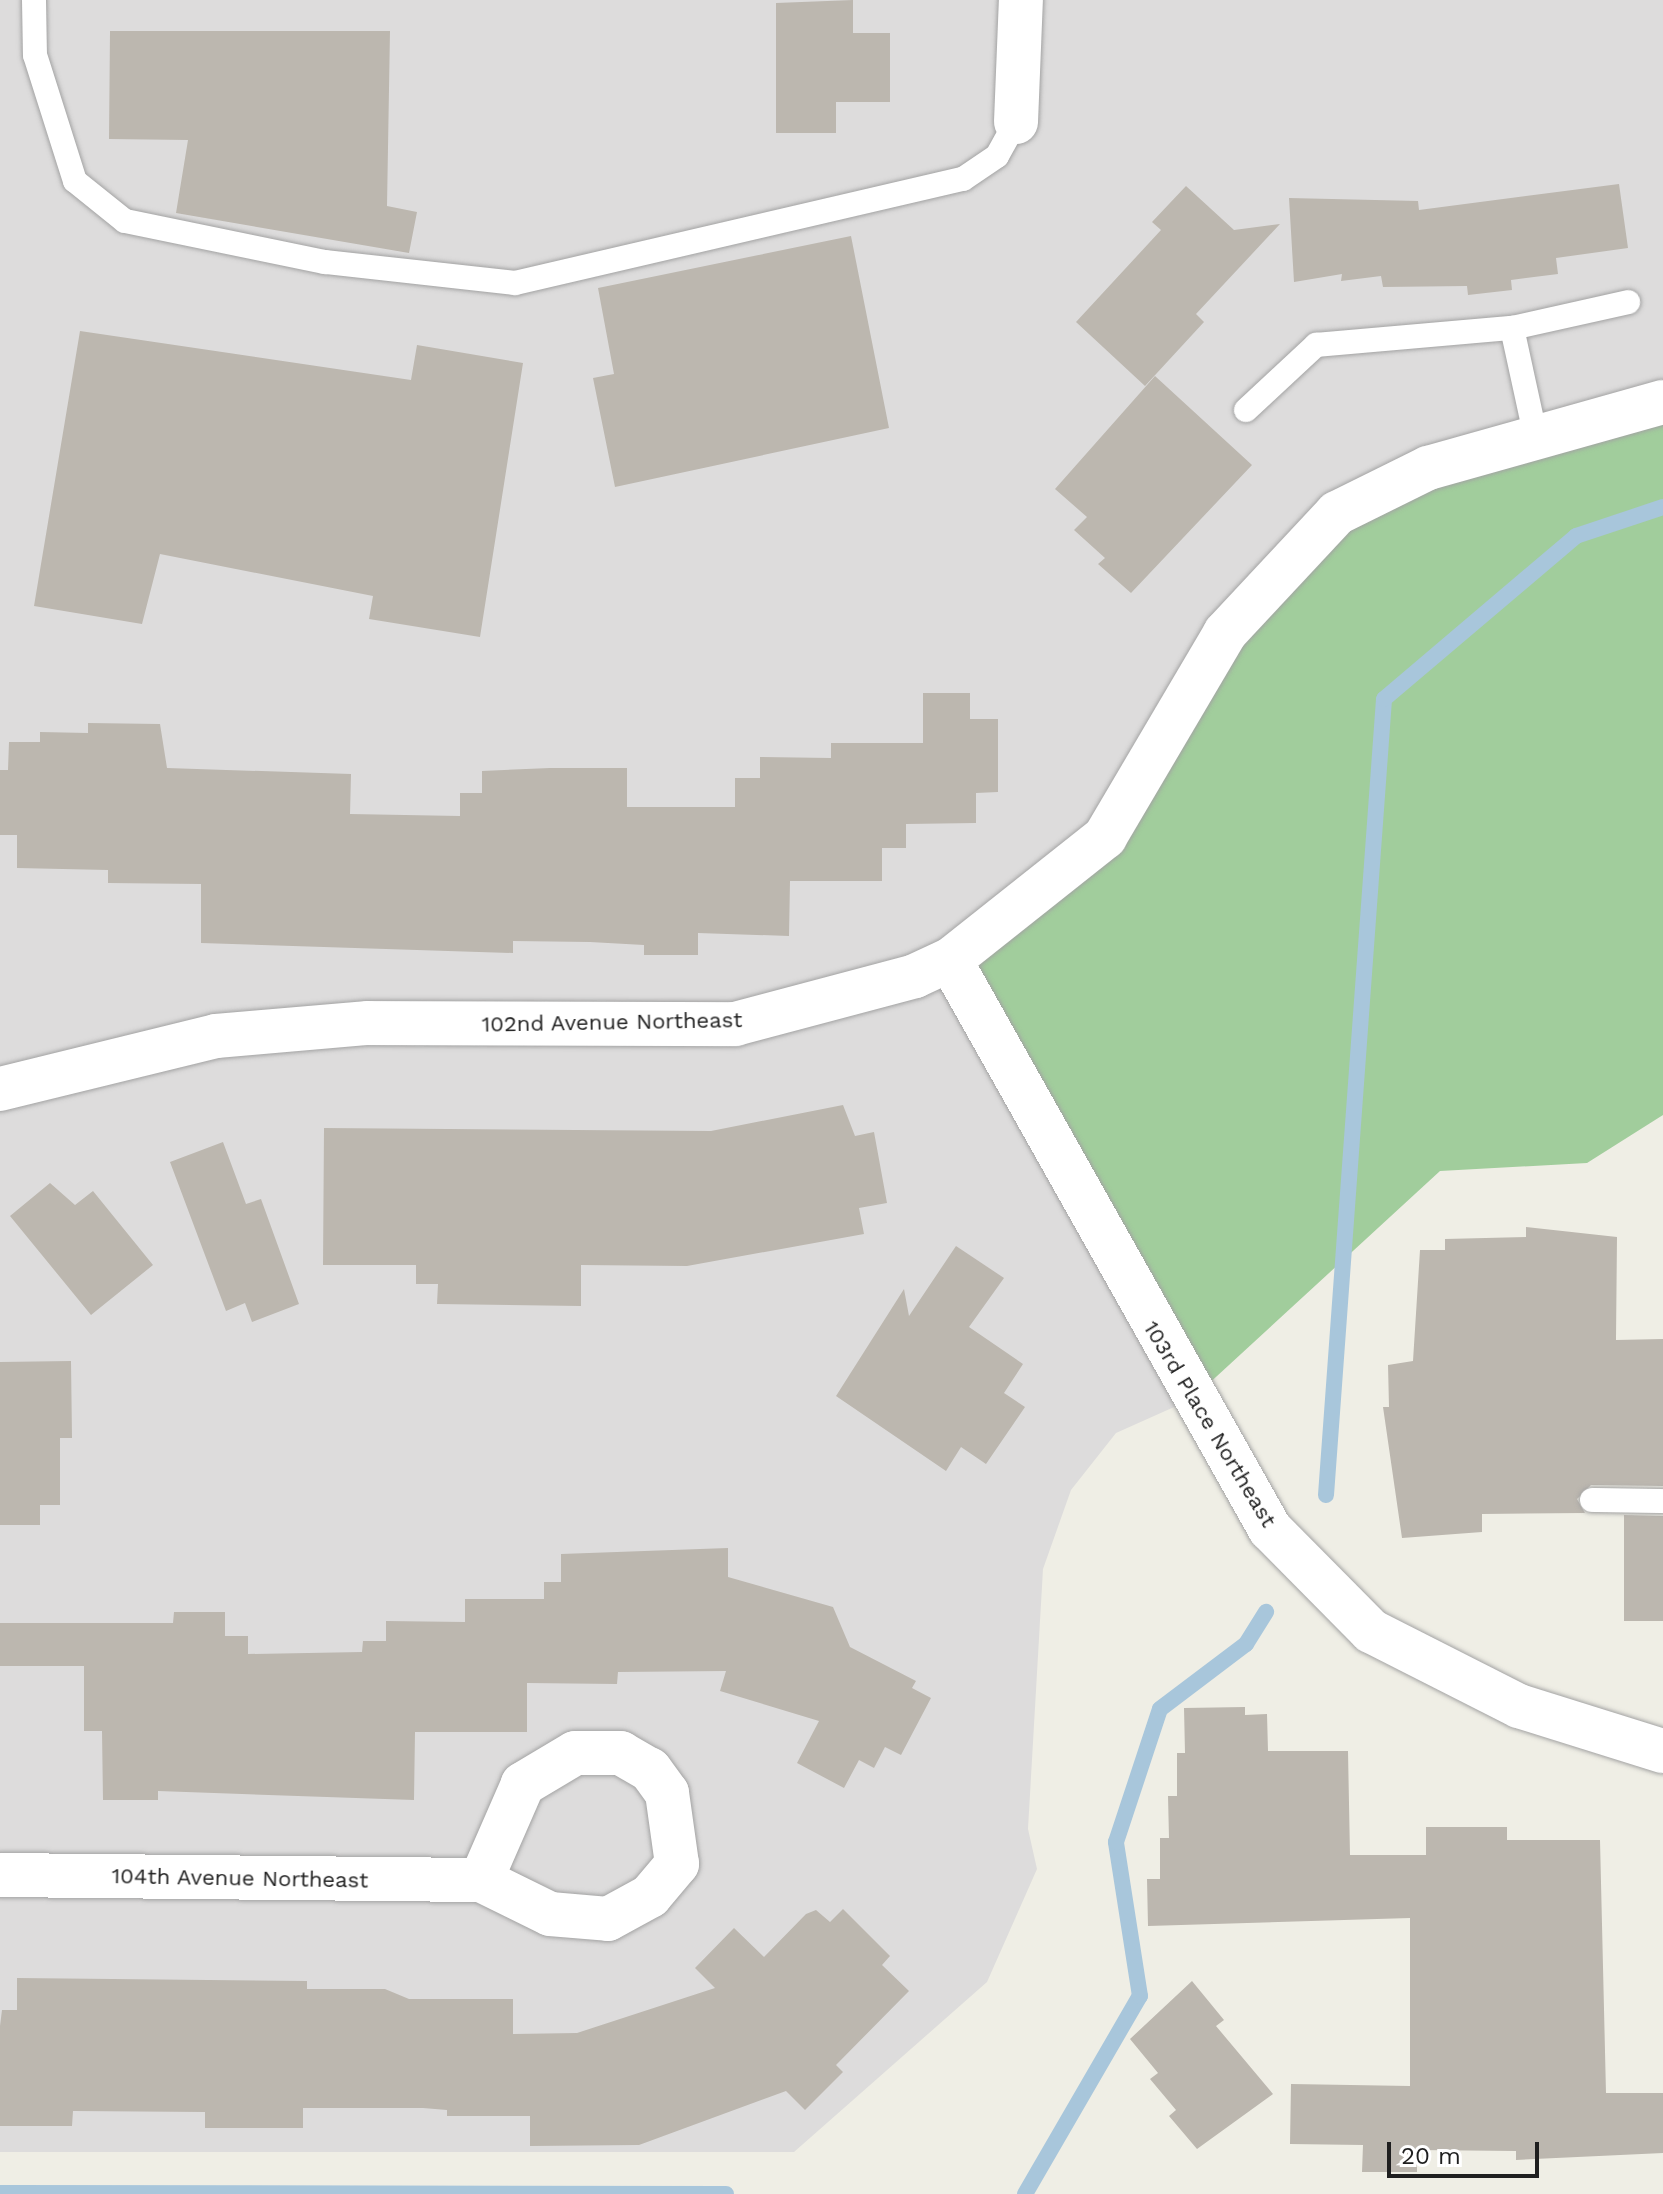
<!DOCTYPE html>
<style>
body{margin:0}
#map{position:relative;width:1663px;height:2194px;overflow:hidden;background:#efeee5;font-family:"Work Sans",sans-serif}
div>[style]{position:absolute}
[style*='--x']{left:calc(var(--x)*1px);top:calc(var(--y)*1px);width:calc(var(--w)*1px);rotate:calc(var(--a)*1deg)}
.residential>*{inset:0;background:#dddcdc}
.forest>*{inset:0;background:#a1cd9c}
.stream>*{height:16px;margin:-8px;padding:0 8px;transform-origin:8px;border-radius:8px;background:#a8c6db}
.building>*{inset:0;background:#bcb7af}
.roads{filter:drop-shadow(0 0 2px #a3a3a3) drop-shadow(0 0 2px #a3a3a3)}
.service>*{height:24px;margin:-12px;padding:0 12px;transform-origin:12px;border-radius:12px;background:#fff}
.minor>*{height:44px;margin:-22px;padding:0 22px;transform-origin:22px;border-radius:22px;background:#fff}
span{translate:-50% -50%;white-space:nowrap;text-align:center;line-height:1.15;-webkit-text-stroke:8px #fff;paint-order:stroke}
.street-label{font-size:22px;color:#1f1f1f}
.scale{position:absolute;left:1387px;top:2142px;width:152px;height:36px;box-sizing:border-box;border:4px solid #1f1f1f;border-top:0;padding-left:10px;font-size:24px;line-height:28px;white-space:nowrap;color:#1f1f1f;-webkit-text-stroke:6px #fff;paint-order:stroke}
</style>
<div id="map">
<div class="residential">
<div style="clip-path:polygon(0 0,1663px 0,1663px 402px,1192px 1399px,1116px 1433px,1071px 1490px,1043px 1569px,1028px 1829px,1037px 1869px,987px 1982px,794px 2152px,0 2152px)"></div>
</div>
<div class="forest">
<div style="clip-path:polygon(1663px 402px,1663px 1115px,1587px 1163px,1440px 1171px,1192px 1399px,950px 960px,1105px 837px,1337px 513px)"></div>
</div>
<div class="stream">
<div style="--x:1326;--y:1495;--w:798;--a:-85.83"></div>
<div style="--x:1384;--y:699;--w:252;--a:-40.3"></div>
<div style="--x:1576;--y:536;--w:92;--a:-18.4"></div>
<div style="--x:0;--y:2193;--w:726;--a:0.08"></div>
<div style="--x:1025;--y:2194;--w:229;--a:-59.9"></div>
<div style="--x:1140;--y:1996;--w:156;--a:-98.9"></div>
<div style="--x:1116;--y:1842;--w:140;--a:-71.7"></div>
<div style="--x:1160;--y:1709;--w:108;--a:-37.1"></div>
<div style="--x:1246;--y:1644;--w:38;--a:-58"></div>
</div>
<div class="building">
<div style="clip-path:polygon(853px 0,853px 33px,890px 33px,890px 102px,836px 102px,836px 133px,776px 133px,776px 3px)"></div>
<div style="clip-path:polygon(110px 31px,390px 31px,387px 206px,417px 212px,409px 253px,176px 213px,188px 140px,109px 139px)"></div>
<div style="clip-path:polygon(1619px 184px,1628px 248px,1556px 258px,1558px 274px,1511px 280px,1512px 290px,1468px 295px,1467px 286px,1383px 287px,1381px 276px,1341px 281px,1342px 274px,1294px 282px,1289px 198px,1418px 201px,1419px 210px)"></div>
<div style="clip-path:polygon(1186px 186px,1234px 230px,1280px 224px,1196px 314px,1204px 322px,1145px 386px,1076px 322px,1161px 230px,1152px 222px)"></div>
<div style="clip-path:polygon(851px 236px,889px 428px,615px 487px,593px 378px,614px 374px,598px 288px)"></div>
<div style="clip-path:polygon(80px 331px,411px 380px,417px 345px,523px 363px,480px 637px,369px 619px,373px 596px,160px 554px,142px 624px,34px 606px)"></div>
<div style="clip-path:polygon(1155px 376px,1252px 465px,1131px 593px,1098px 564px,1105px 558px,1074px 530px,1087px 517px,1055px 489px)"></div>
<div style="clip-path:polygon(923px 693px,970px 693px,970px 719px,998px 719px,998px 792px,976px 793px,976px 823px,906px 824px,906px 848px,882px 848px,882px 881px,790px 881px,789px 936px,698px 933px,698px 955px,644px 955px,644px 945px,590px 942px,513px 941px,513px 953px,201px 943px,201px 884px,108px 883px,108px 870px,17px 868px,17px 835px,0 835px,0 770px,8px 770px,9px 742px,40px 742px,40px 732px,88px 733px,88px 723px,160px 724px,167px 768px,351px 774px,350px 814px,460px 816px,460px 793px,482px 793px,482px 771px,550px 768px,627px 768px,627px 807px,735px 807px,735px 778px,760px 778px,760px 757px,831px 758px,831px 743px,923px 743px)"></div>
<div style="clip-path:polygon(843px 1105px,855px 1136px,874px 1132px,887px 1203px,859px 1208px,864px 1234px,687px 1266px,581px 1265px,581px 1306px,437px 1304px,438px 1284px,416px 1284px,416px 1265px,323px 1265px,324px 1128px,711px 1131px)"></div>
<div style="clip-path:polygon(223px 1142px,246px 1204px,261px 1199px,299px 1304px,252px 1322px,245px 1303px,226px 1311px,170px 1162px)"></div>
<div style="clip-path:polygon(50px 1183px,75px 1205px,93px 1191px,153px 1265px,91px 1315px,10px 1216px)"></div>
<div style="clip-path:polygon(1526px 1227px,1617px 1237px,1616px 1340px,1663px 1339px,1663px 1486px,1591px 1485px,1577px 1499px,1585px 1513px,1482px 1514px,1482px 1532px,1402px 1538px,1383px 1407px,1389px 1407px,1388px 1365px,1413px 1361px,1420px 1250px,1445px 1250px,1445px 1239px,1526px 1237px)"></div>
<div style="clip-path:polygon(956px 1246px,1004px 1278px,969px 1327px,1023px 1364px,1004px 1393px,1025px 1407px,986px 1464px,961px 1447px,946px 1471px,836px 1396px,904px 1289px,909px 1316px)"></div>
<div style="clip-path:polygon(71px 1361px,72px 1438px,60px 1438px,60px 1505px,40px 1505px,40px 1525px,0 1525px,0 1362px)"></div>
<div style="clip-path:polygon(1624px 1515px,1663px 1516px,1663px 1621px,1624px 1621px)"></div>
<div style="clip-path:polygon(728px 1548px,728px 1577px,833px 1607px,850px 1647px,916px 1681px,912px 1688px,931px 1698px,901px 1755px,885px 1747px,874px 1768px,859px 1760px,844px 1788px,797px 1763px,819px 1721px,720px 1691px,726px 1671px,618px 1672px,617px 1684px,527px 1683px,527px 1732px,415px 1732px,414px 1800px,158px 1791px,158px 1800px,103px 1800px,102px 1731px,84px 1731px,84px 1666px,0 1666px,0 1623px,173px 1623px,174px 1612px,225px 1612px,225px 1636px,248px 1636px,248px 1654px,362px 1652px,363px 1641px,386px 1641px,386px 1621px,465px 1622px,465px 1599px,544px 1599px,544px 1582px,561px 1582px,561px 1554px)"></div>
<div style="clip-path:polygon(1245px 1707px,1245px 1715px,1267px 1714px,1268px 1751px,1348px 1751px,1350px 1855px,1426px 1855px,1426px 1827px,1507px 1827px,1507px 1840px,1600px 1840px,1606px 2093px,1663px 2093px,1663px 2153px,1516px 2160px,1516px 2151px,1417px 2150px,1417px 2172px,1362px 2172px,1363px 2145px,1290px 2144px,1291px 2084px,1410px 2086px,1410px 1918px,1148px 1926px,1147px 1879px,1160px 1879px,1160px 1838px,1169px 1838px,1168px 1796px,1177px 1796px,1177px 1753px,1185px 1753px,1184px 1708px)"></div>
<div style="clip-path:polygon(843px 1909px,890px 1956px,882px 1965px,909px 1991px,836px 2065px,843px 2072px,805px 2110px,786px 2091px,639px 2145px,530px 2146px,530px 2116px,447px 2116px,447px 2110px,423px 2108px,303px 2108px,303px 2128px,205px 2128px,205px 2112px,73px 2111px,72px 2126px,0 2126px,0 2026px,2px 2010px,17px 2010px,17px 1978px,307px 1981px,307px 1989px,385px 1989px,409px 1999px,513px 1999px,513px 2034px,577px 2033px,715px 1988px,695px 1968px,734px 1928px,764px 1957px,806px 1914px,816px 1910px,830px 1922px)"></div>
<div style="clip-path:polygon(1192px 1981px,1224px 2020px,1216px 2026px,1273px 2094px,1197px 2149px,1169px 2116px,1176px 2110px,1150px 2079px,1158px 2073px,1130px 2039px)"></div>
</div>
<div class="roads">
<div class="service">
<div style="--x:34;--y:0;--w:55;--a:89"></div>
<div style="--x:35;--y:55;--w:132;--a:72.4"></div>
<div style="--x:75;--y:181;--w:64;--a:38.7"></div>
<div style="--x:125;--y:221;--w:204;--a:11.6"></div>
<div style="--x:325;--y:262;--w:191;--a:6.3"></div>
<div style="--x:515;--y:283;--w:460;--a:-13.1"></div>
<div style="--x:963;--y:179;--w:41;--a:-34.1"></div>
<div style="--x:997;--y:156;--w:39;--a:-61"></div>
<div style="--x:1512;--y:328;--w:119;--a:-12.6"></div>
<div style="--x:1246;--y:410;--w:96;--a:-42.9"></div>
<div style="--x:1316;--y:345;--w:197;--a:-5"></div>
<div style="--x:1512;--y:328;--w:113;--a:77.7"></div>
<div style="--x:1592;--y:1500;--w:71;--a:0.8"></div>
</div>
<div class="minor">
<div style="--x:1016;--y:122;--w:122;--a:-87.7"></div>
<div style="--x:950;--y:960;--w:653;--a:60.65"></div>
<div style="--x:1270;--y:1529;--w:144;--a:45.3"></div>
<div style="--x:1371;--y:1631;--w:166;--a:26.9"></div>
<div style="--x:1519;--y:1706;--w:151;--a:17.4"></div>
<div style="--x:0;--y:1089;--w:222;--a:-13.8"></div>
<div style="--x:216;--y:1036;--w:153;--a:-4.9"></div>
<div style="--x:368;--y:1023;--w:367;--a:0.2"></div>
<div style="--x:735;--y:1024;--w:186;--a:-14.9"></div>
<div style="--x:915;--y:976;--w:38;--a:-25"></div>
<div style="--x:950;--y:960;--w:198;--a:-38.4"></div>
<div style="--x:1105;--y:837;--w:237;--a:-59.5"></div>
<div style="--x:1225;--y:633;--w:164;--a:-47"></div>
<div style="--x:1337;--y:513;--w:102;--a:-26.3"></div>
<div style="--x:1428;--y:468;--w:244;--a:-15.7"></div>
<div style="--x:0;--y:1875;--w:481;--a:0.6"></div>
<div style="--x:481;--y:1880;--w:77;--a:26.2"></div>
<div style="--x:550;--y:1914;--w:58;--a:4.9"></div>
<div style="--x:608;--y:1919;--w:48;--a:-28.7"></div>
<div style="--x:650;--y:1896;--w:42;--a:-49.8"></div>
<div style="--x:677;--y:1864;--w:72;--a:-98"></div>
<div style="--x:667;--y:1793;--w:29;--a:-126"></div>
<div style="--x:650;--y:1770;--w:34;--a:-150"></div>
<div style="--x:621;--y:1753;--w:46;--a:180"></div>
<div style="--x:575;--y:1753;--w:61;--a:149.2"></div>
<div style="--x:523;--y:1784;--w:105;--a:113.6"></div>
</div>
</div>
<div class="street-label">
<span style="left:612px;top:1022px;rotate:-1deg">102nd Avenue Northeast</span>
<span style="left:1210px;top:1424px;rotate:59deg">103rd Place Northeast</span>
<span style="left:240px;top:1878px;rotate:1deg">104th Avenue Northeast</span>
</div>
<div class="scale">20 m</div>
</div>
